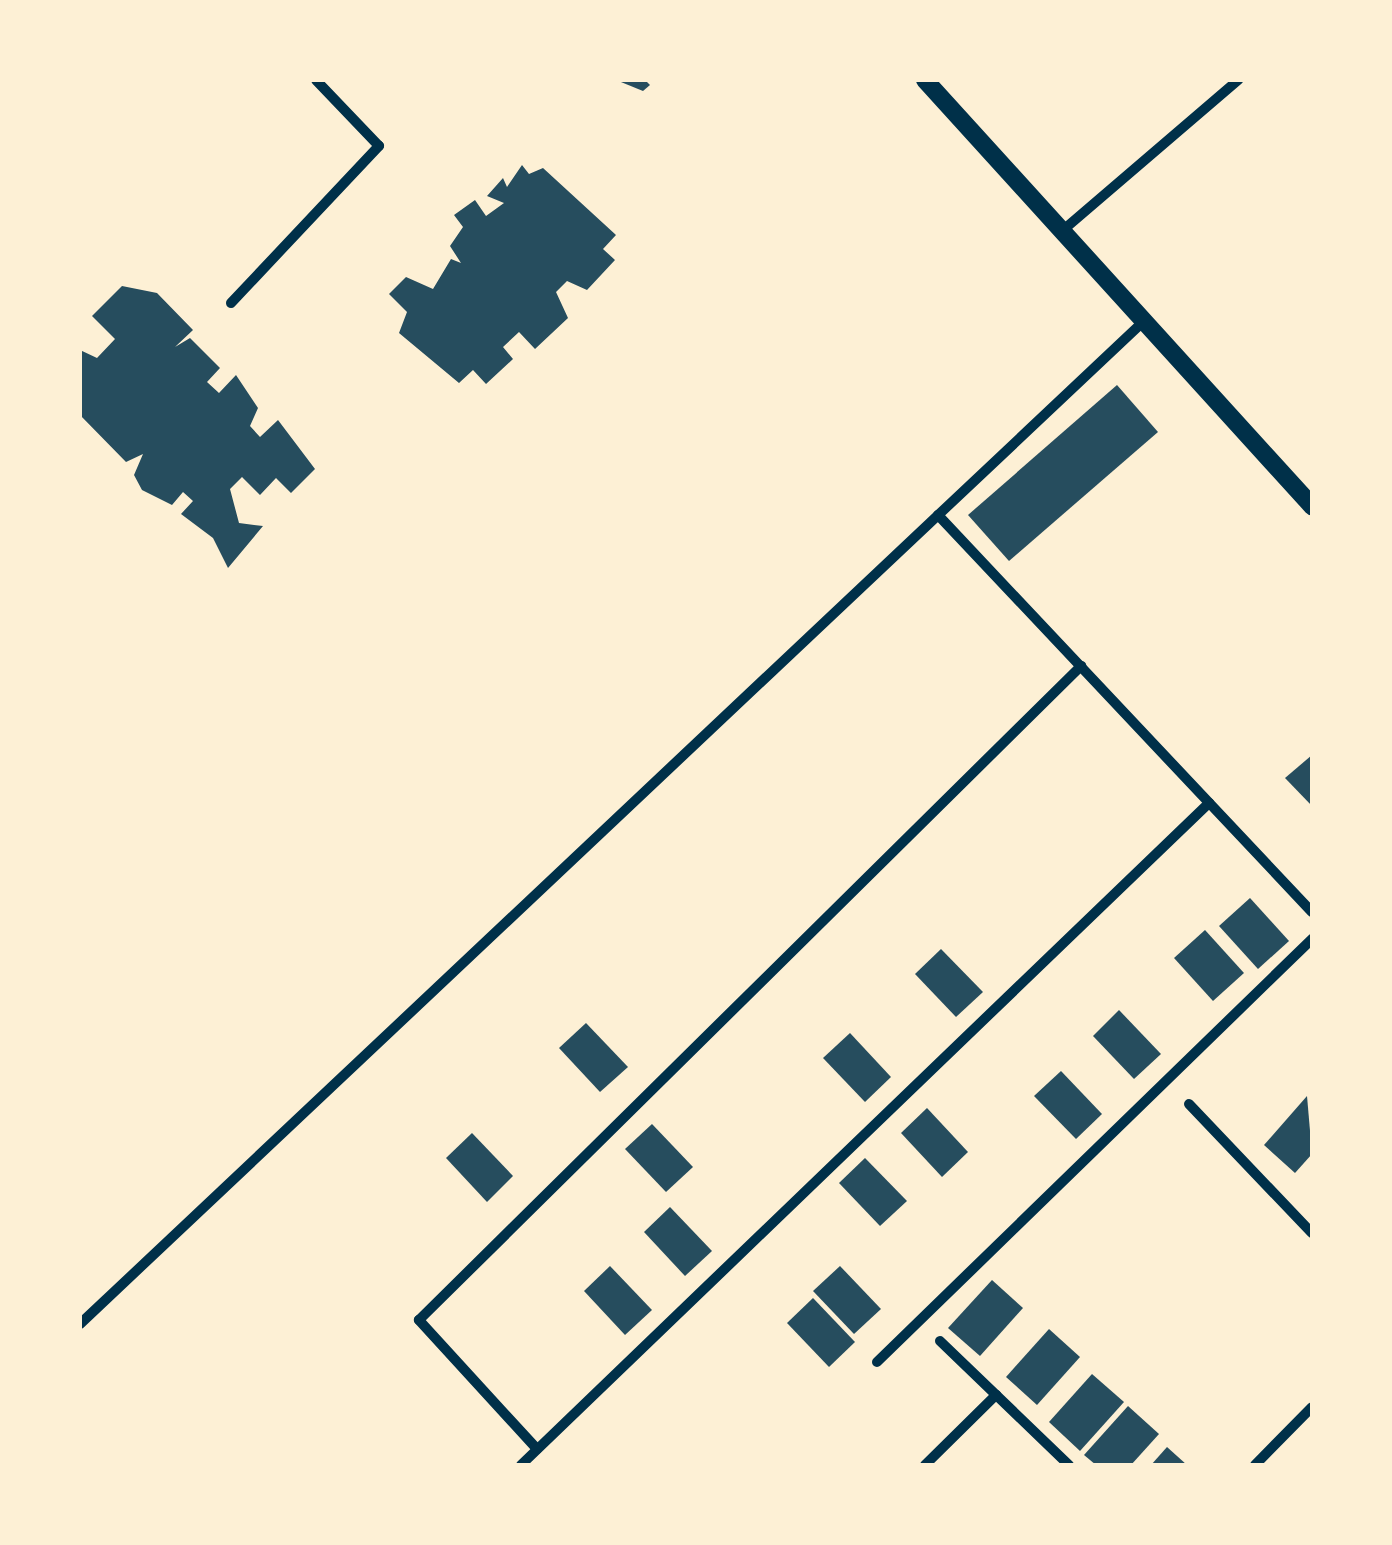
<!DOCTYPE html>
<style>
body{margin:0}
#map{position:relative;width:1392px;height:1545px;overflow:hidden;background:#fdf0d5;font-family:"Sofia Sans Condensed",sans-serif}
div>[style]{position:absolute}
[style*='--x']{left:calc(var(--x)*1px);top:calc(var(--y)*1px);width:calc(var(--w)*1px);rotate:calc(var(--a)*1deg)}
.building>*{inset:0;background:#264d5e}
.minor>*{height:10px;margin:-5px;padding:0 5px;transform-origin:5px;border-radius:5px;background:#003049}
.tertiary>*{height:18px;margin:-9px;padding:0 9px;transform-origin:9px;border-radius:9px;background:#003049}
span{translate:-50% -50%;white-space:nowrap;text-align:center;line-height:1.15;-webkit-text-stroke:8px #fdf0d5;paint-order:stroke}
.frame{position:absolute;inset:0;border:82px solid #fdf0d5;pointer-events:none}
</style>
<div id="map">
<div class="building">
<div style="clip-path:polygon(616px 80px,645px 80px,650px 85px,643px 91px)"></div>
<div style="clip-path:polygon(522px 165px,529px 174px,543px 168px,616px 235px,603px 249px,615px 260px,587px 290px,567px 281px,556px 292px,568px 318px,535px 349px,519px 332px,503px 347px,513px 359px,486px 384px,473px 370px,459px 383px,399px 333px,407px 312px,389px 294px,406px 277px,433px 289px,451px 259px,461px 263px,450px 246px,463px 227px,454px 215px,475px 200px,486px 216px,504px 203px,487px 196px,503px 178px,507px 187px)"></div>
<div style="clip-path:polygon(122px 286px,157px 293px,193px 330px,175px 347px,190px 338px,220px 368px,207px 382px,219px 393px,236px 375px,258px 408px,250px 426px,260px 437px,278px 420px,315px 469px,291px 493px,276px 478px,260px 495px,242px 477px,230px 489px,239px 523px,263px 526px,228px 568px,213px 538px,181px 514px,193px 501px,183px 492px,172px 505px,142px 490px,134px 475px,143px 454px,126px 462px,80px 415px,80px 350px,97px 358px,115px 339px,92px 316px)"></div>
<div style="clip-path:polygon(1117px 385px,1158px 432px,1009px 561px,968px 515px)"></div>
<div style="clip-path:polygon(1312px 755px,1312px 806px,1285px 778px)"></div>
<div style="clip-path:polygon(1250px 898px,1289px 941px,1258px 969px,1219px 926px)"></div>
<div style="clip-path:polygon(1205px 930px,1244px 973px,1213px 1001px,1174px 958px)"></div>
<div style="clip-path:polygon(941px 949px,983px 992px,956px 1017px,915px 974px)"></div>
<div style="clip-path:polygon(1119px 1010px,1161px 1054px,1134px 1079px,1093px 1036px)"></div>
<div style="clip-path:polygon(586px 1023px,628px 1067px,600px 1092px,559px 1048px)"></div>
<div style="clip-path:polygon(850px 1033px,891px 1077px,865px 1102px,823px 1058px)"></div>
<div style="clip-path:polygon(1061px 1071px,1102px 1114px,1076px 1139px,1034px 1096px)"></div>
<div style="clip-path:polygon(1307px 1096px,1312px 1154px,1295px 1173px,1264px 1145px)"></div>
<div style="clip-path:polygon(927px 1108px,968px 1152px,942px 1177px,901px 1133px)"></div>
<div style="clip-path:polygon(652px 1124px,693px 1167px,666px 1192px,625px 1149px)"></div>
<div style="clip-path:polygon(472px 1133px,513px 1176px,487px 1202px,446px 1158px)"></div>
<div style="clip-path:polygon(865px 1158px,907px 1201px,880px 1226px,839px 1183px)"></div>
<div style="clip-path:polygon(670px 1207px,712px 1251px,685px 1276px,644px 1232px)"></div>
<div style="clip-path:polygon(610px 1266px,652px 1310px,625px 1335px,584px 1291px)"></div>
<div style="clip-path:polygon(840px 1266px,881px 1309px,854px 1334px,813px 1291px)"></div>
<div style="clip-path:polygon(992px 1280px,1023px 1308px,980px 1356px,948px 1328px)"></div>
<div style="clip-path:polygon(813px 1298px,855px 1342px,829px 1367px,787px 1323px)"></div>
<div style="clip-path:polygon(1049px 1329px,1080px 1357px,1037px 1405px,1006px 1377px)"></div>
<div style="clip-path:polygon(1092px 1374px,1124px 1402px,1080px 1451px,1049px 1422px)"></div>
<div style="clip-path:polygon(1128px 1406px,1159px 1434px,1131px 1465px,1096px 1465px,1084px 1455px)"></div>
<div style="clip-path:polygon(1167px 1447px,1187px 1465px,1151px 1465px)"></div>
</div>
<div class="minor">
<div style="--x:1062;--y:231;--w:232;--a:-40.6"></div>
<div style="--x:231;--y:303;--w:216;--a:-46.7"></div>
<div style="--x:379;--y:146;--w:91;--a:-133.7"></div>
<div style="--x:938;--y:515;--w:545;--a:46.71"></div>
<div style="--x:1189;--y:1104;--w:178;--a:46.4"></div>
<div style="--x:80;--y:1324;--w:1462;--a:-43.31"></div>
<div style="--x:940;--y:1341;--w:179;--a:43.9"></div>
<div style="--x:877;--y:1362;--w:607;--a:-44.2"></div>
<div style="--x:537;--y:1449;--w:175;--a:-132.5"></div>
<div style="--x:419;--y:1320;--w:931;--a:-44.65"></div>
<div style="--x:521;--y:1465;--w:955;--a:-43.9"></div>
<div style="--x:925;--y:1465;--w:100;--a:-44.6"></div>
<div style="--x:1255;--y:1465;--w:81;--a:-45.5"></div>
</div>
<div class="tertiary">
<div style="--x:925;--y:80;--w:576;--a:47.75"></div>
</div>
<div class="frame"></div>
</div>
